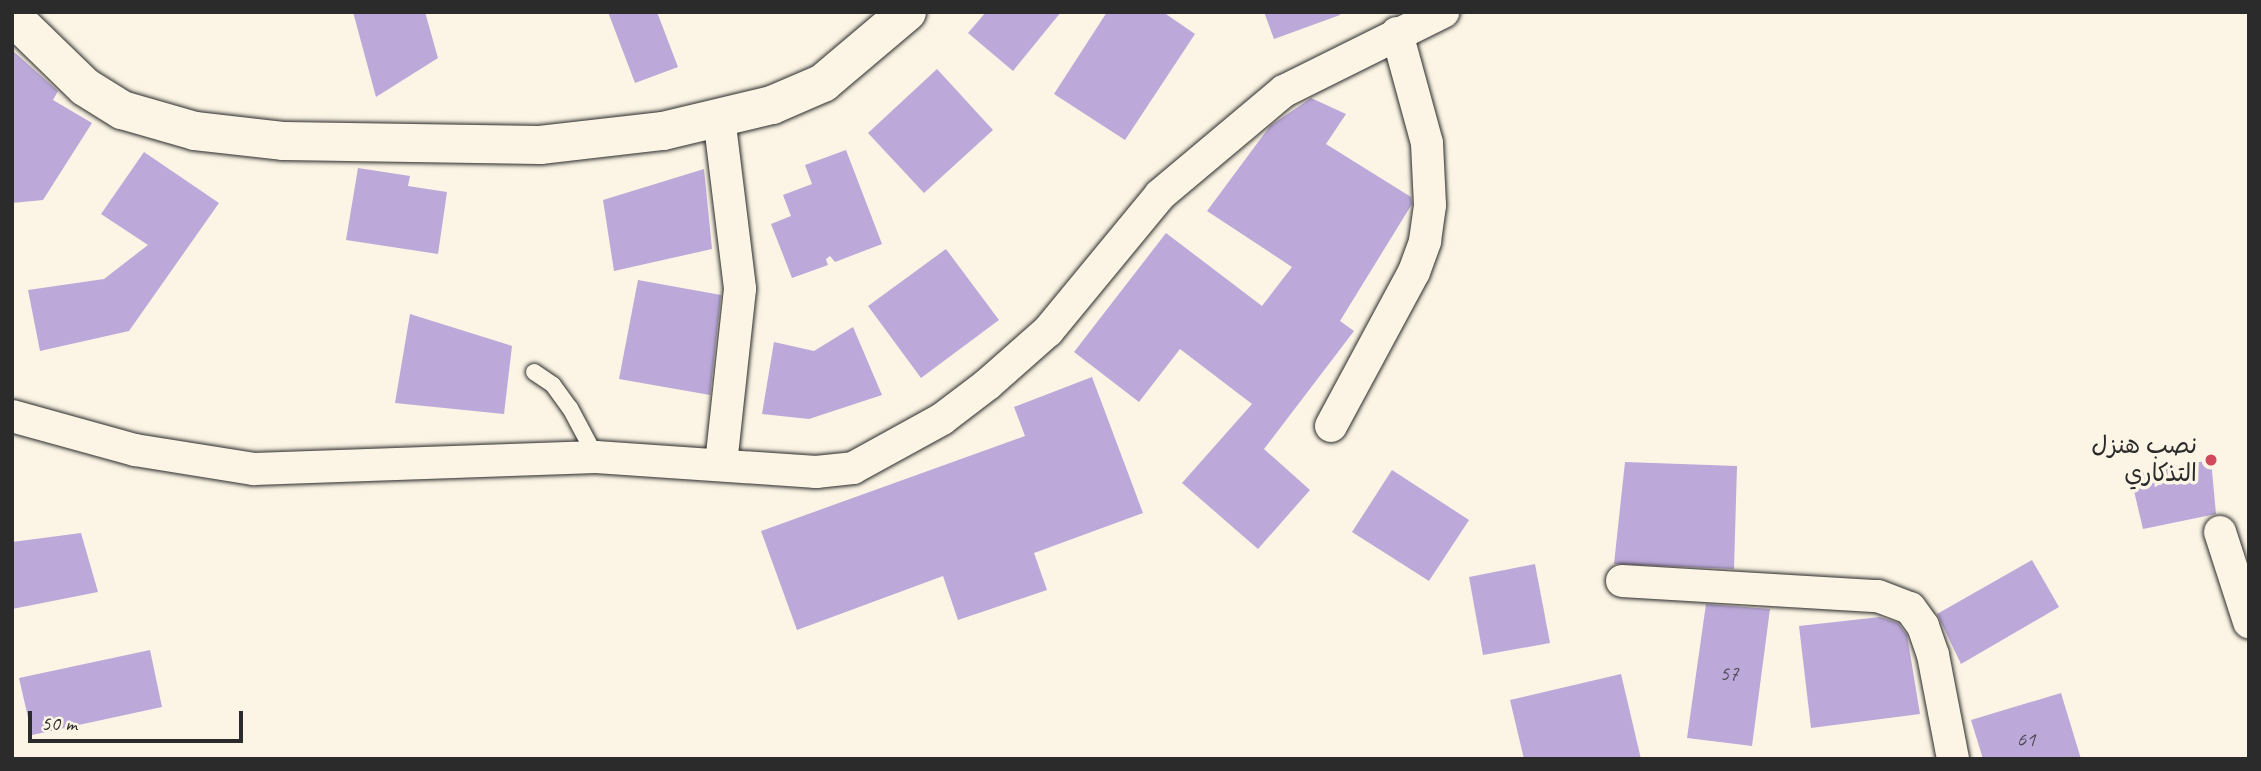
<!DOCTYPE html>
<meta charset="utf-8">
<style>
body{margin:0}
#map{position:relative;width:2261px;height:771px;overflow:hidden;background:#fcf5e5;font-family:Caveat,"Playpen Sans Arabic",sans-serif}
div>[style]{position:absolute}
[style*='--x']{left:calc(var(--x)*1px);top:calc(var(--y)*1px);width:calc(var(--w)*1px);rotate:calc(var(--a)*1deg)}
.building>*{inset:0;background:#bca9d9}
.roads{filter:drop-shadow(0 0 2px #2b2b2b) drop-shadow(0 0 2px #2b2b2b)}
.lane>*{height:16px;margin:-8px;padding:0 8px;transform-origin:8px;border-radius:8px;background:#fcf5e5}
.street>*{height:32px;margin:-16px;padding:0 16px;transform-origin:16px;border-radius:16px;background:#fcf5e5}
.secondary>*{height:38px;margin:-19px;padding:0 19px;transform-origin:19px;border-radius:19px;background:#fcf5e5}
.dots>*{width:19px;height:19px;translate:-50% -50%;box-sizing:border-box;border:4px solid #fcf5e5;border-radius:50%}
span{translate:-50% -50%;white-space:nowrap;text-align:center;line-height:1.15;-webkit-text-stroke:7px #fcf5e5;paint-order:stroke}
.number-label{font-size:21px;color:#4f4a56}
.number-label span{-webkit-text-stroke-width:0}
.poi-label{font-size:24px;color:#2b2b2b}
.right{translate:-100% -50%;text-align:right}
.frame{position:absolute;inset:0;border:14px solid #2b2b2b;pointer-events:none}
.scale{position:absolute;left:28px;top:711px;width:215px;height:32px;box-sizing:border-box;border:4px solid #2b2b2b;border-top:0;padding-left:9px;font-size:21px;line-height:24px;white-space:nowrap;color:#2b2b2b;-webkit-text-stroke:5px #fcf5e5;paint-order:stroke}
</style>
<div id="map">
<div class="building">
<div style="clip-path:polygon(353px 12px,425px 12px,438px 58px,376px 97px)"></div>
<div style="clip-path:polygon(608px 12px,657px 12px,678px 67px,635px 83px)"></div>
<div style="clip-path:polygon(986px 12px,1061px 12px,1013px 71px,968px 33px)"></div>
<div style="clip-path:polygon(1107px 12px,1163px 12px,1195px 34px,1125px 140px,1054px 94px)"></div>
<div style="clip-path:polygon(1264px 12px,1340px 12px,1340px 15px,1274px 39px)"></div>
<div style="clip-path:polygon(12px 50px,58px 91px,53px 100px,92px 123px,43px 200px,12px 203px)"></div>
<div style="clip-path:polygon(937px 69px,993px 130px,924px 193px,868px 133px)"></div>
<div style="clip-path:polygon(1311px 98px,1346px 114px,1326px 144px,1411px 197px,1412px 204px,1340px 321px,1354px 331px,1264px 449px,1310px 490px,1258px 549px,1182px 483px,1252px 404px,1180px 349px,1139px 402px,1074px 352px,1166px 233px,1262px 306px,1292px 267px,1207px 211px,1270px 126px)"></div>
<div style="clip-path:polygon(846px 150px,882px 244px,835px 262px,830px 256px,826px 259px,828px 265px,792px 278px,771px 224px,791px 216px,783px 195px,812px 184px,805px 165px)"></div>
<div style="clip-path:polygon(144px 152px,219px 203px,129px 331px,40px 351px,28px 290px,104px 279px,148px 245px,101px 214px)"></div>
<div style="clip-path:polygon(358px 168px,410px 176px,408px 186px,447px 192px,438px 254px,346px 240px)"></div>
<div style="clip-path:polygon(704px 169px,712px 249px,614px 271px,603px 200px)"></div>
<div style="clip-path:polygon(946px 249px,999px 320px,921px 378px,868px 306px)"></div>
<div style="clip-path:polygon(638px 280px,721px 295px,710px 395px,619px 379px)"></div>
<div style="clip-path:polygon(410px 314px,512px 346px,504px 414px,395px 403px)"></div>
<div style="clip-path:polygon(853px 327px,882px 395px,809px 419px,762px 414px,774px 342px,814px 351px)"></div>
<div style="clip-path:polygon(1092px 377px,1143px 513px,1034px 553px,1047px 590px,958px 620px,943px 576px,797px 630px,761px 531px,1025px 436px,1014px 407px)"></div>
<div style="clip-path:polygon(2211px 460px,2216px 514px,2143px 529px,2130px 474px)"></div>
<div style="clip-path:polygon(1625px 462px,1737px 466px,1734px 569px,1614px 564px)"></div>
<div style="clip-path:polygon(1392px 470px,1469px 520px,1429px 581px,1352px 532px)"></div>
<div style="clip-path:polygon(81px 533px,98px 592px,12px 609px,12px 542px)"></div>
<div style="clip-path:polygon(2032px 560px,2059px 607px,1961px 664px,1937px 614px)"></div>
<div style="clip-path:polygon(1535px 564px,1550px 643px,1483px 655px,1469px 577px)"></div>
<div style="clip-path:polygon(1706px 604px,1770px 609px,1752px 746px,1687px 738px)"></div>
<div style="clip-path:polygon(1880px 617px,1898px 623px,1907px 635px,1920px 714px,1811px 728px,1799px 626px)"></div>
<div style="clip-path:polygon(150px 650px,162px 707px,32px 735px,19px 678px)"></div>
<div style="clip-path:polygon(1621px 674px,1641px 759px,1524px 759px,1510px 700px)"></div>
<div style="clip-path:polygon(2061px 693px,2081px 759px,1983px 759px,1971px 720px)"></div>
</div>
<div class="roads">
<div class="lane">
<div style="--x:534;--y:372;--w:23;--a:34"></div>
<div style="--x:553;--y:385;--w:29;--a:54"></div>
<div style="--x:570;--y:408;--w:55;--a:62"></div>
</div>
<div class="street">
<div style="--x:719;--y:117;--w:173;--a:83"></div>
<div style="--x:740;--y:289;--w:176;--a:96.2"></div>
<div style="--x:12;--y:416;--w:128;--a:15.5"></div>
<div style="--x:135;--y:450;--w:121;--a:9.1"></div>
<div style="--x:254;--y:469;--w:342;--a:-2"></div>
<div style="--x:596;--y:457;--w:221;--a:3.9"></div>
<div style="--x:816;--y:472;--w:37;--a:-6"></div>
<div style="--x:853;--y:468;--w:102;--a:-28.8"></div>
<div style="--x:942;--y:419;--w:58;--a:-37.3"></div>
<div style="--x:988;--y:384;--w:80;--a:-41.5"></div>
<div style="--x:1048;--y:331;--w:176;--a:-50.5"></div>
<div style="--x:1160;--y:195;--w:162;--a:-40"></div>
<div style="--x:1284;--y:91;--w:178;--a:-26.4"></div>
<div style="--x:1331;--y:426;--w:175;--a:-61.7"></div>
<div style="--x:1414;--y:272;--w:33;--a:-70"></div>
<div style="--x:1425;--y:241;--w:36;--a:-82"></div>
<div style="--x:1430;--y:205;--w:62;--a:-92.8"></div>
<div style="--x:1427;--y:143;--w:114;--a:-105.3"></div>
<div style="--x:2220;--y:532;--w:95;--a:72.1"></div>
<div style="--x:1622;--y:581;--w:256;--a:3.4"></div>
<div style="--x:1878;--y:596;--w:34;--a:21"></div>
<div style="--x:1910;--y:608;--w:22;--a:54"></div>
<div style="--x:1923;--y:626;--w:31;--a:71"></div>
<div style="--x:1933;--y:655;--w:106;--a:79.1"></div>
</div>
<div class="secondary">
<div style="--x:12;--y:16;--w:102;--a:44.2"></div>
<div style="--x:85;--y:87;--w:44;--a:31.9"></div>
<div style="--x:122;--y:110;--w:76;--a:16"></div>
<div style="--x:195;--y:131;--w:90;--a:6.4"></div>
<div style="--x:284;--y:141;--w:256;--a:0.9"></div>
<div style="--x:540;--y:145;--w:124;--a:-6.5"></div>
<div style="--x:663;--y:131;--w:112;--a:-13.4"></div>
<div style="--x:772;--y:105;--w:56;--a:-23.3"></div>
<div style="--x:823;--y:83;--w:110;--a:-40.2"></div>
</div>
</div>
<div class="dots">
<div style="left:2211px;top:460px;background:#d1495b"></div>
</div>
<div class="number-label">
<span style="left:1729px;top:673px">57</span>
<span style="left:2026px;top:739px">61</span>
</div>
<div class="poi-label">
<span class="right" style="left:2197px;top:460px">نصب هنزل<br>التذكاري</span>
</div>
<div class="frame"></div>
<div class="scale">50 m</div>
</div>
